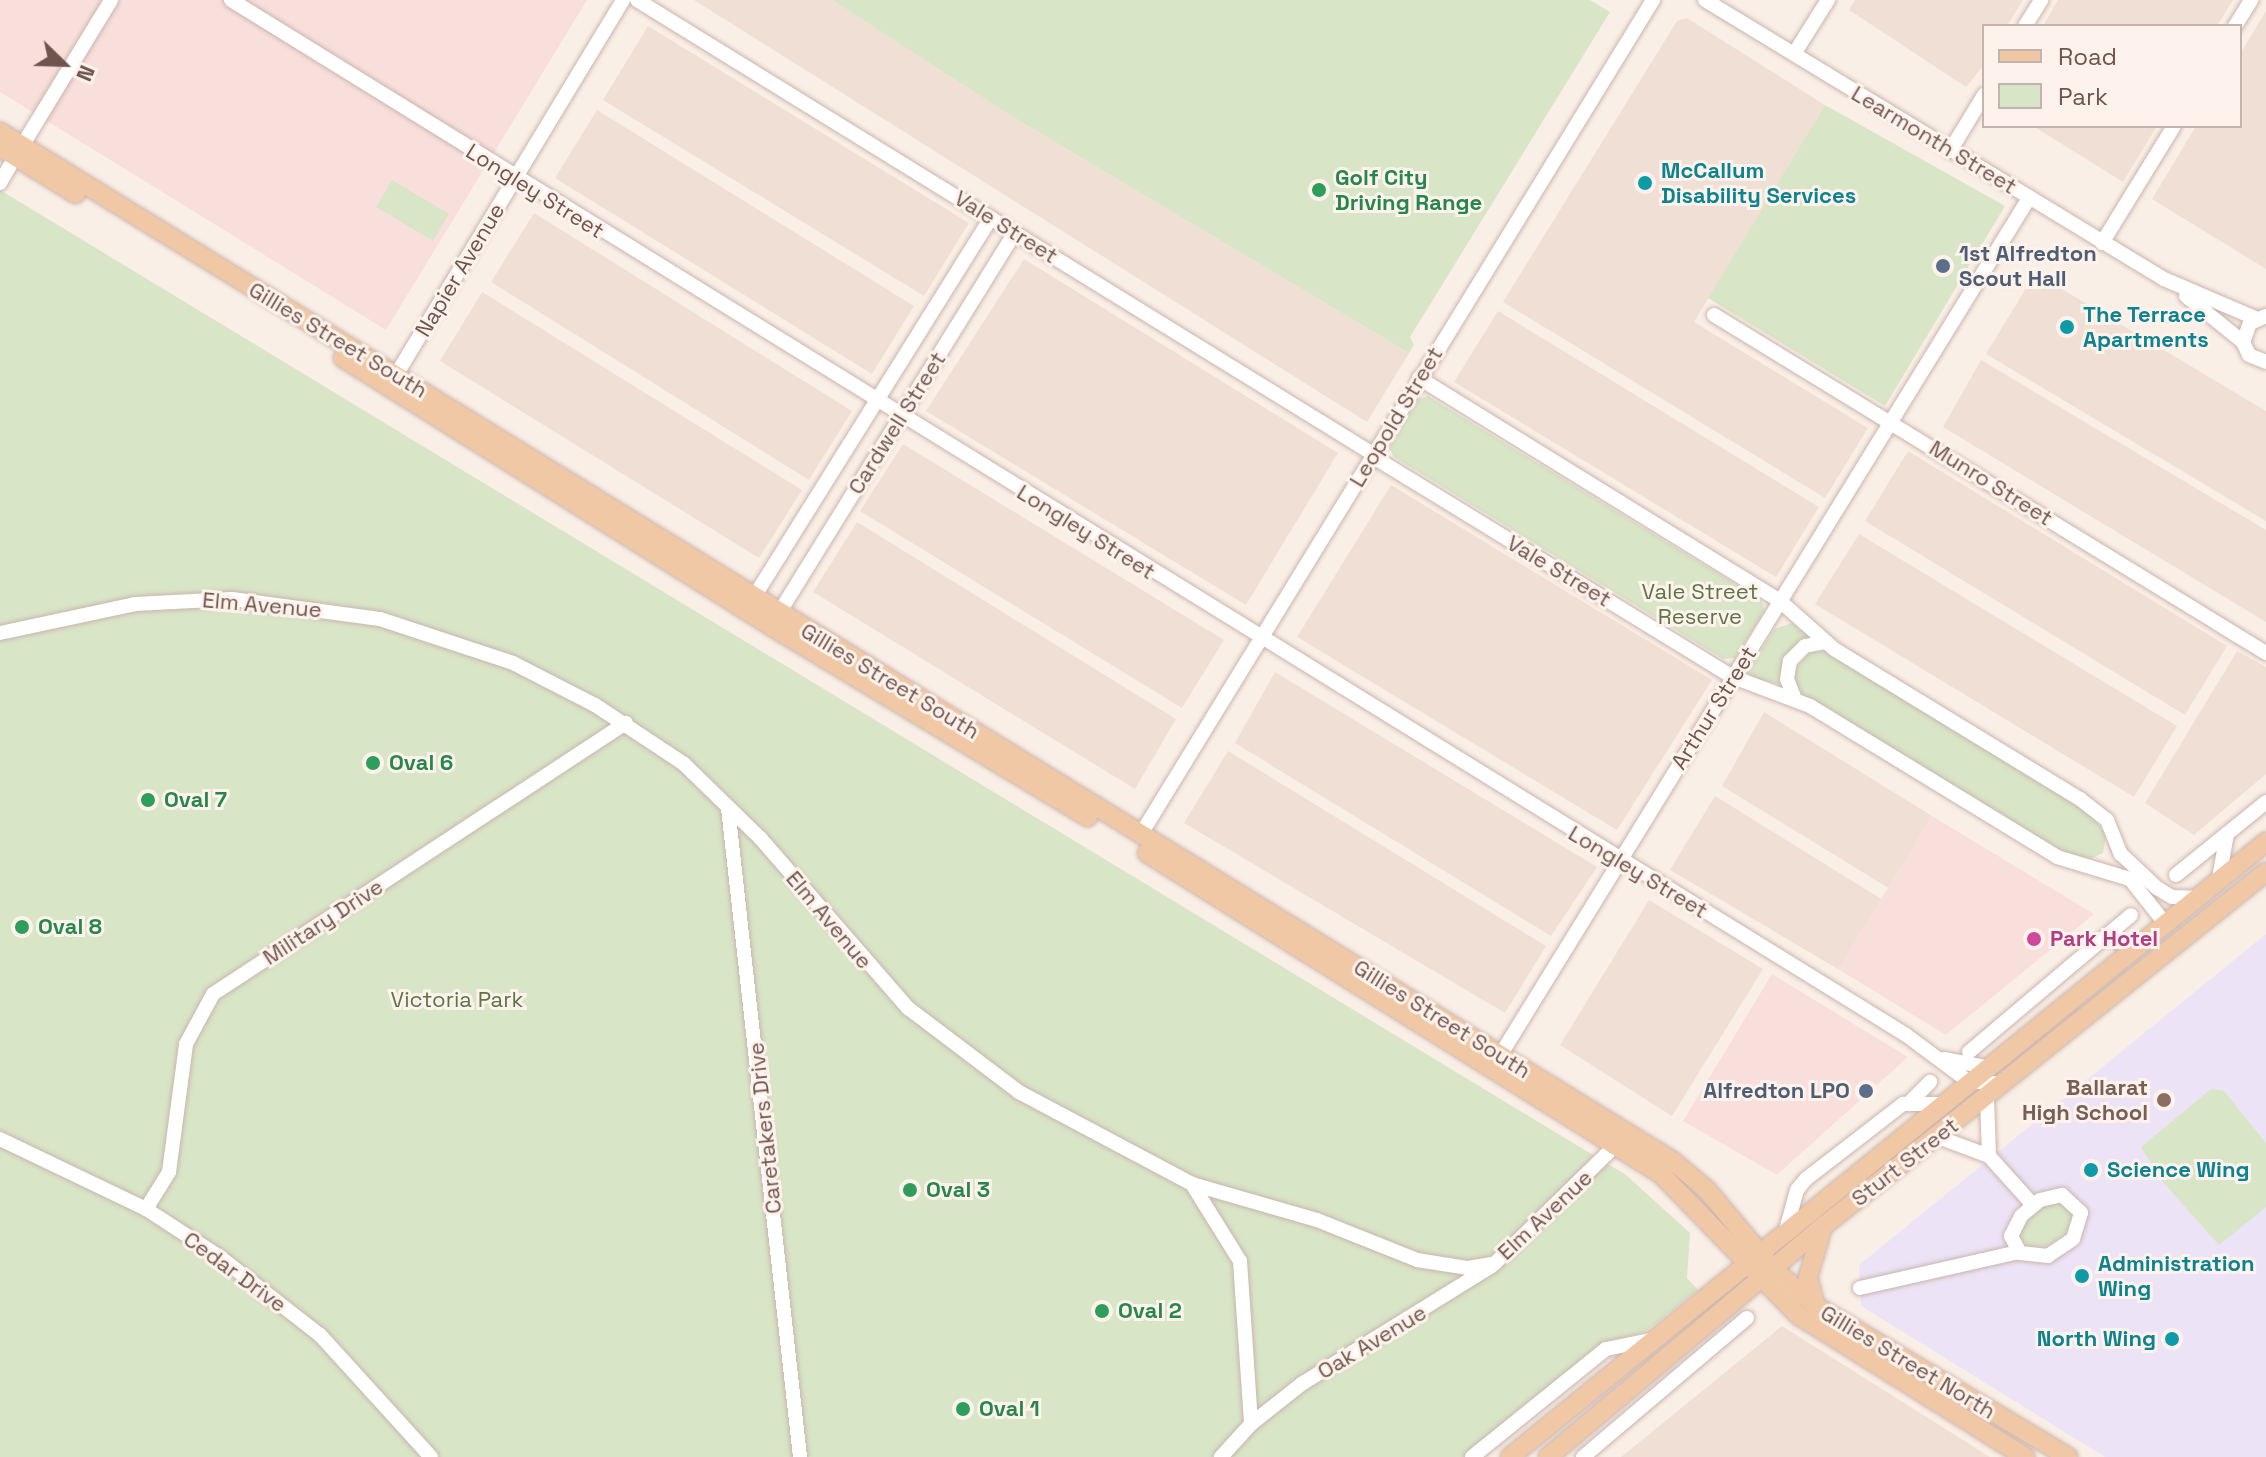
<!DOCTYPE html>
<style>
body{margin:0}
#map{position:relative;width:2266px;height:1457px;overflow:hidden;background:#faefe6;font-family:"Space Grotesk",sans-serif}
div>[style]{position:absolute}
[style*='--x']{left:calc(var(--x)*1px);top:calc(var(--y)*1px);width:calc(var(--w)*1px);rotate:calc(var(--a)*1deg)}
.residential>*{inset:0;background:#f0dfd5}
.commercial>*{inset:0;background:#f9dfdb}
.education>*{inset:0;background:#ece3f6}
.green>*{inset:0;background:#d8e5c6}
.roads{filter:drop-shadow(0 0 2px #cab5ae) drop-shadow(0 0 2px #cab5ae)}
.minor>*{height:14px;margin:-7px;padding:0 7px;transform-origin:7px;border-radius:7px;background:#fff}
.major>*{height:18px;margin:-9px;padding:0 9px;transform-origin:9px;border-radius:9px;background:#f1c8a6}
.dots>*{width:22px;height:22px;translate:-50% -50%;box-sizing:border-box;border:4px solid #fdf3ec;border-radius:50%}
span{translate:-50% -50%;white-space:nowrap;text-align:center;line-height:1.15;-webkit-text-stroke:6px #fdf3ec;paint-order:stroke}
.street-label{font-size:22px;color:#70544e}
.culture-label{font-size:22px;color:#0d838f;font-weight:700}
.left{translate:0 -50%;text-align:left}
.right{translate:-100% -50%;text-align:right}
.leisure-label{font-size:22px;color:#27864d;font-weight:700}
.service-label{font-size:22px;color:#4e5e75;font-weight:700}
.park-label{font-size:22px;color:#5d7447}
.hotel-label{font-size:22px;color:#b23c85;font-weight:700}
.education-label{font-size:22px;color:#785e54;font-weight:700}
.legend{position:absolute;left:1982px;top:24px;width:260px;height:104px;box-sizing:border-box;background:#fdf3ec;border:2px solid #c5b3ad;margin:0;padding:10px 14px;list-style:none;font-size:24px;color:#70544e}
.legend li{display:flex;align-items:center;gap:16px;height:40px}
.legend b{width:40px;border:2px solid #c5b3ad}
.north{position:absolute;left:24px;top:24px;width:80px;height:80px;-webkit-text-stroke:6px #fdf3ec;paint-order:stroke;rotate:113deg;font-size:22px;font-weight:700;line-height:32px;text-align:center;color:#70544e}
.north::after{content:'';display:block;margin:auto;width:28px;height:36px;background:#70544e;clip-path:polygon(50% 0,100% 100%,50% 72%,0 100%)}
</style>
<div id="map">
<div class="residential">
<div style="clip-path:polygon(694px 0,832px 0,1008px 114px,1409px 353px,1367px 422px)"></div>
<div style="clip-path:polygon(1855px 0,2023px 0,2007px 26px,1984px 26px,1984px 65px,1966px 87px,1849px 10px)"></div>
<div style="clip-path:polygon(2058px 0,2233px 0,2217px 26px,2043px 26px)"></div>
<div style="clip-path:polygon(2266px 11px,2266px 269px,2152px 199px,2196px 126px,2240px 126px,2240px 54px)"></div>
<div style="clip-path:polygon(1687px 18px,1825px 105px,1694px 322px,1868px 428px,1825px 498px,1503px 302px,1677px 21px)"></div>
<div style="clip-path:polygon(648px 26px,969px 223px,924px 296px,603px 100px)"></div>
<div style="clip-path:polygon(597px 110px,914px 306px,872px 374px,555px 178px)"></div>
<div style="clip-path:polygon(2033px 126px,2157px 126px,2123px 182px)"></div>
<div style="clip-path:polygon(534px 213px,852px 411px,809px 480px,491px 282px)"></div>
<div style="clip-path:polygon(1024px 259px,1338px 453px,1246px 605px,926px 411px)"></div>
<div style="clip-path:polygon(2035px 273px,2266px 411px,2266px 521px,1986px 354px)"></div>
<div style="clip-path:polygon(482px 292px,802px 490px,759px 558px,440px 361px)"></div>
<div style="clip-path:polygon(1498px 311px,1819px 507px,1776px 577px,1454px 382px)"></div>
<div style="clip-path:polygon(1981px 360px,2266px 530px,2266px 622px,1943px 427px)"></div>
<div style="clip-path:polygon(903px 444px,1224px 640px,1182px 708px,860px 511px)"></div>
<div style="clip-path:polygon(1908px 451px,2227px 646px,2185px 715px,1865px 521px)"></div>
<div style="clip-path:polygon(1391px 485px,1712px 680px,1617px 830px,1297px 637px)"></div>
<div style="clip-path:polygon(857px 522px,1176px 719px,1135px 789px,813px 592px)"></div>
<div style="clip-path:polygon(1859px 534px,2177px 726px,2134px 797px,1815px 604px)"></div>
<div style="clip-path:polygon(2237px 651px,2266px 667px,2266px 774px,2194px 835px,2145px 803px)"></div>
<div style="clip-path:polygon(1275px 672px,1597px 867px,1551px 936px,1235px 743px)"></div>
<div style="clip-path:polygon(1764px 712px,1932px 816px,1890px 889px,1722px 786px)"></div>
<div style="clip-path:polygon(1228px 751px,1546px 946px,1505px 1013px,1184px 823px)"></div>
<div style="clip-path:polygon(1715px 796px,1883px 900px,1838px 969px,1670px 870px)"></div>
<div style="clip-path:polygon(1649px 900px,1763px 969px,1672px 1116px,1560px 1045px)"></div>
<div style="clip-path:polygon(1782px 1326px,1990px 1457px,1621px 1457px)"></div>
</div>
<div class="commercial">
<div style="clip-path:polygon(0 0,587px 0,386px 330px,0 92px)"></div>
<div style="clip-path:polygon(1932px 816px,2094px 914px,1946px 1035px,1838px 969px)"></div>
<div style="clip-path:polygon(1772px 974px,1908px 1057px,1777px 1175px,1683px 1121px)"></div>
</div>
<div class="education">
<div style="clip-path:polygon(2266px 934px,2266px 1457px,2105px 1457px,1861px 1306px,1859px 1265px)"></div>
</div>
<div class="green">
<div style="clip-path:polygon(832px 0,1590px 0,1610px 12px,1410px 337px,1414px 345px,1409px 353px,1008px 114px)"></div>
<div style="clip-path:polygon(1825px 105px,2005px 206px,1885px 406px,1708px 298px)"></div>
<div style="clip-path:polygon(392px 180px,449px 214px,433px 241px,376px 207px)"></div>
<div style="clip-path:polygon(0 190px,1626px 1175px,1690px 1233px,1687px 1278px,1698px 1290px,1645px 1332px,1602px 1344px,1465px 1457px,0 1457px)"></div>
<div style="clip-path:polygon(1428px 396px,1761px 600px,1765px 610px,1735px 658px,1723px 659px,1394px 457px,1389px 448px,1419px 399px)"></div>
<div style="clip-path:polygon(1792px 623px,1809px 637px,1785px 657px,1781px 684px,1753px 678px,1748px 672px,1774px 629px)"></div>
<div style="clip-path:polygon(1810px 651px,1828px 651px,2089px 811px,2106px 835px,2103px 853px,2088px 860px,2069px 857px,1806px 698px,1795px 687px,1793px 672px)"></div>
<div style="clip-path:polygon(2211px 1089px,2224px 1091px,2266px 1143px,2266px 1207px,2219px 1245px,2162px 1181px,2141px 1147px)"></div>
<div style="clip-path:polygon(2050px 1201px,2069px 1204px,2075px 1214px,2068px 1232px,2049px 1245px,2027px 1247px,2019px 1235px,2023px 1221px)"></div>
</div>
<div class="roads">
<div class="minor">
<div style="--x:231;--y:0;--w:1969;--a:31.71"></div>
<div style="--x:1906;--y:1035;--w:77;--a:36.6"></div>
<div style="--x:1968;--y:1081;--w:35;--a:5"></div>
<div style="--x:637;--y:0;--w:865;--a:31.67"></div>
<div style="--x:1705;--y:0;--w:537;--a:31.29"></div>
<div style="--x:2164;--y:279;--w:99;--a:23.2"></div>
<div style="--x:2025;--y:26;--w:31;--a:-58"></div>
<div style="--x:2235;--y:26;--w:31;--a:-58"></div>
<div style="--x:1794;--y:54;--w:64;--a:-57.8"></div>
<div style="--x:22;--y:146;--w:171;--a:-58.6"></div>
<div style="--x:1950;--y:151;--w:66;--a:-58.7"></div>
<div style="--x:0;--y:183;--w:30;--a:-60"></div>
<div style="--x:2102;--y:243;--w:137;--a:-58.4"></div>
<div style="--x:2186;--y:296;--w:73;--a:38.9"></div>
<div style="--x:1714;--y:315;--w:647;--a:31.48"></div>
<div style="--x:2266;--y:316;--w:17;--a:156"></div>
<div style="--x:2250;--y:323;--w:20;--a:110"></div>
<div style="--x:2243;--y:342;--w:14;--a:65"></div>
<div style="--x:2249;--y:355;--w:18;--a:22"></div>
<div style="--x:396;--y:375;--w:438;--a:-58.8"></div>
<div style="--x:1419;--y:378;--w:424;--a:31.7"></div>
<div style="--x:1780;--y:601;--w:72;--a:41.6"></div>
<div style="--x:1834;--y:649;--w:288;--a:31.4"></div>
<div style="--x:2080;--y:799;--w:34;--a:38"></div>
<div style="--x:2107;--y:820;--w:37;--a:68"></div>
<div style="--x:2121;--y:854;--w:50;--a:43.4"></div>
<div style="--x:2157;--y:888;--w:17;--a:31"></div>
<div style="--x:2172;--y:897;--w:23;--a:2"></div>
<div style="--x:1372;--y:456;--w:423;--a:31.5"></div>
<div style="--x:1733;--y:677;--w:82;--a:20.6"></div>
<div style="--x:1810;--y:706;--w:289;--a:31.4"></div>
<div style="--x:2057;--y:857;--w:76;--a:16.8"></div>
<div style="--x:2130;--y:879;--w:55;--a:51.7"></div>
<div style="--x:754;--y:597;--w:447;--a:-58"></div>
<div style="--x:779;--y:613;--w:447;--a:-58.2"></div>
<div style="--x:0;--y:633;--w:138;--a:-12.1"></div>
<div style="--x:135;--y:604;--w:97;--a:-3"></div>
<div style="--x:232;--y:599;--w:149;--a:7.7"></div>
<div style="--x:380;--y:619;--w:140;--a:18.3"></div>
<div style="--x:513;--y:663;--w:92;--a:27.1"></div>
<div style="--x:595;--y:705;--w:107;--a:33.5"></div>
<div style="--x:684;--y:764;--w:107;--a:44.2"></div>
<div style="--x:761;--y:839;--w:224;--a:49"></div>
<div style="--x:908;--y:1008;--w:139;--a:37.1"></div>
<div style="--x:1019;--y:1092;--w:196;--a:28"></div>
<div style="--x:1192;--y:1184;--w:130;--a:16.1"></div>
<div style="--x:1317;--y:1220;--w:108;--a:21.8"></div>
<div style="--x:1417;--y:1260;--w:52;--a:8.9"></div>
<div style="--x:1468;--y:1268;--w:27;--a:-10"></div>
<div style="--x:1495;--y:1263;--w:168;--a:-44.3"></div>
<div style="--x:1794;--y:697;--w:19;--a:-111"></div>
<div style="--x:1787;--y:679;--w:18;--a:-81"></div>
<div style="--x:1790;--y:661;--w:21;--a:-45"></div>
<div style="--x:1805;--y:646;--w:20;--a:-11"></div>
<div style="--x:728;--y:808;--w:653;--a:83.67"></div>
<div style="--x:1141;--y:834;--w:979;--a:-58.45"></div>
<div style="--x:2176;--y:875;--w:116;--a:-39"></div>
<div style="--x:2219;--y:878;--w:45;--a:-79.7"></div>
<div style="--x:2105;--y:937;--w:31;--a:19"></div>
<div style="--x:1969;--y:1052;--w:212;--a:-40.2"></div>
<div style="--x:1501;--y:1054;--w:1006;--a:-58.33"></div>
<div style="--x:1944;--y:1059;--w:43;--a:10.8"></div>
<div style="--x:1987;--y:1098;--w:58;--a:88"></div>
<div style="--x:1909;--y:1103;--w:30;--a:-45"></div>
<div style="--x:1938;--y:1137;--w:54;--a:20.4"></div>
<div style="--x:1989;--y:1156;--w:64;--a:48.1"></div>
<div style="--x:0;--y:1139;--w:162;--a:25.6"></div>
<div style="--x:146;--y:1209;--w:88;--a:33"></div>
<div style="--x:220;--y:1257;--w:127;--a:38"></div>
<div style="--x:320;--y:1335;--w:165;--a:47.7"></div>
<div style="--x:1192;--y:1184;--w:91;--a:58.1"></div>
<div style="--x:1240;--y:1261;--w:163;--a:86.1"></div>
<div style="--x:1251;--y:1424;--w:45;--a:132.3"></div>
<div style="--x:2062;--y:1195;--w:26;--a:43"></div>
<div style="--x:2081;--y:1213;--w:27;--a:107"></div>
<div style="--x:2073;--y:1239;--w:30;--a:146"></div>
<div style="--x:2048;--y:1256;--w:28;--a:-174"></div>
<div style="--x:2020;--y:1253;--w:19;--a:-118"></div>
<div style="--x:2011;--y:1236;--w:22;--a:-63"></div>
<div style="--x:2021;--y:1216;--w:25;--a:-40"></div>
<div style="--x:2040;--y:1200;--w:23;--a:-13"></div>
<div style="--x:146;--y:1209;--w:44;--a:-58.1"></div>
<div style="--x:169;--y:1172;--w:129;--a:-82.4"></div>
<div style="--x:186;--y:1044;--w:57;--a:-61.6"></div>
<div style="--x:213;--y:994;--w:494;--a:-33.3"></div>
<div style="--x:1786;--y:1230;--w:41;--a:-74.6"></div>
<div style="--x:1797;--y:1190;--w:14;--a:-51"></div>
<div style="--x:1806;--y:1179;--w:123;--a:-37.7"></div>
<div style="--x:1903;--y:1104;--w:38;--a:0"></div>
<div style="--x:1860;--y:1288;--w:162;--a:-12.8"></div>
<div style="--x:1251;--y:1424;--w:66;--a:-38.3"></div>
<div style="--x:1303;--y:1383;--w:222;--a:-31.8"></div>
<div style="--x:1472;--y:1457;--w:172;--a:-38.9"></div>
<div style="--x:1606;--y:1349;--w:50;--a:-11.5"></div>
<div style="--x:1583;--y:1457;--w:215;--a:-40.3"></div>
</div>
<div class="major">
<div style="--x:0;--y:132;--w:1965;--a:31.6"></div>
<div style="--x:1674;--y:1162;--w:43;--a:40.3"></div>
<div style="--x:1707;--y:1190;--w:103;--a:50.1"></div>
<div style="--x:1773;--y:1269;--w:57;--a:40.7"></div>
<div style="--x:1816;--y:1306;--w:294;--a:30.9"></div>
<div style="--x:0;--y:147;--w:89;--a:31.7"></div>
<div style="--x:343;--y:358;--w:505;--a:32.05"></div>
<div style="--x:771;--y:626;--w:370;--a:31.1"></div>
<div style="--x:1147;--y:853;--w:606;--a:31.99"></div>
<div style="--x:1661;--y:1174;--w:197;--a:45.8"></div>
<div style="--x:1798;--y:1315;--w:268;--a:32"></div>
<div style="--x:1815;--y:1304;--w:28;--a:-105"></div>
<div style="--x:1808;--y:1277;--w:46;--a:-73.5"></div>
<div style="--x:1510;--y:1457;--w:975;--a:-39.13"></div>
<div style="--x:1548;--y:1457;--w:363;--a:-40"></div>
<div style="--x:1826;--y:1224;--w:563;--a:-38.66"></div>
</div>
</div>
<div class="dots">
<div style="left:1645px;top:183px;background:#0f9aa8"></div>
<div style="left:1319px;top:190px;background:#2e9e5b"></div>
<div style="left:1943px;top:266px;background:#5c6f8a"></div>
<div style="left:2067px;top:327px;background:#0f9aa8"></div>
<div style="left:373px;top:763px;background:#2e9e5b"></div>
<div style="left:148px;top:800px;background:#2e9e5b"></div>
<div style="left:22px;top:927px;background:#2e9e5b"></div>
<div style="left:2034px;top:939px;background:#d1479c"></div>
<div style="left:1866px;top:1091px;background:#5c6f8a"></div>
<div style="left:2164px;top:1100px;background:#8d6e63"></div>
<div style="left:2091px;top:1170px;background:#0f9aa8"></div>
<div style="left:910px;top:1190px;background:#2e9e5b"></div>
<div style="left:2082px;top:1276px;background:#0f9aa8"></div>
<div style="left:1102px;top:1311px;background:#2e9e5b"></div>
<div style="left:2172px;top:1339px;background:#0f9aa8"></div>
<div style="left:963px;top:1409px;background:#2e9e5b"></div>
</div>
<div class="street-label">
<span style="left:1934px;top:140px;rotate:31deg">Learmonth Street</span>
<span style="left:535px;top:191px;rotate:32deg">Longley Street</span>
<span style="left:1006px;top:227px;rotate:32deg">Vale Street</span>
<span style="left:460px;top:270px;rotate:-59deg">Napier Avenue</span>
<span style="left:338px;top:340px;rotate:31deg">Gillies Street South</span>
<span style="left:1396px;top:417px;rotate:-59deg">Leopold Street</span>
<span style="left:897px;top:423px;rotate:-58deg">Cardwell Street</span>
<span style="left:1991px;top:483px;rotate:32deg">Munro Street</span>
<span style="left:1086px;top:532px;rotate:32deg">Longley Street</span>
<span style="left:1559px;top:571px;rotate:31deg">Vale Street</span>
<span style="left:262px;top:605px;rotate:5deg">Elm Avenue</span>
<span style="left:890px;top:681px;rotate:31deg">Gillies Street South</span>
<span style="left:1714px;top:708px;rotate:-58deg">Arthur Street</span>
<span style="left:1638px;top:872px;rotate:31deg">Longley Street</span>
<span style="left:829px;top:920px;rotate:50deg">Elm Avenue</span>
<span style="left:323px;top:922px;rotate:-33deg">Military Drive</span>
<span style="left:1442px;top:1019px;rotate:32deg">Gillies Street South</span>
<span style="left:765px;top:1128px;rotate:-96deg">Caretakers Drive</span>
<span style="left:1905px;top:1162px;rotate:-38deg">Sturt Street</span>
<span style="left:1545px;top:1215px;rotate:-43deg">Elm Avenue</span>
<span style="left:235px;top:1272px;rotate:36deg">Cedar Drive</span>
<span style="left:1372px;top:1342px;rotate:-31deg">Oak Avenue</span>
<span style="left:1908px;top:1362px;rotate:31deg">Gillies Street North</span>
</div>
<div class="culture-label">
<span class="left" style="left:1661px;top:183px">McCallum<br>Disability Services</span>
<span class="left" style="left:2083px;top:327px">The Terrace<br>Apartments</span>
<span class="left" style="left:2107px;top:1170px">Science Wing</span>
<span class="left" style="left:2098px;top:1276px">Administration<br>Wing</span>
<span class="right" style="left:2156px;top:1339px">North Wing</span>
</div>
<div class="leisure-label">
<span class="left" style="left:1335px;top:190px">Golf City<br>Driving Range</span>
<span class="left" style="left:389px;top:763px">Oval 6</span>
<span class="left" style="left:164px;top:800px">Oval 7</span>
<span class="left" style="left:38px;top:927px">Oval 8</span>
<span class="left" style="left:926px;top:1190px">Oval 3</span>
<span class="left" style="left:1118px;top:1311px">Oval 2</span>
<span class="left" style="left:979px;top:1409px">Oval 1</span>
</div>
<div class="service-label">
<span class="left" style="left:1959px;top:266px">1st Alfredton<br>Scout Hall</span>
<span class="right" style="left:1850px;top:1091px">Alfredton LPO</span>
</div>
<div class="park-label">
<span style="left:1700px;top:604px">Vale Street<br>Reserve</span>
<span style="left:457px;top:1000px">Victoria Park</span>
</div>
<div class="hotel-label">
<span class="left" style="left:2050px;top:939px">Park Hotel</span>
</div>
<div class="education-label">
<span class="right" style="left:2148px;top:1100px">Ballarat<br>High School</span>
</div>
<ul class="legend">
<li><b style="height:10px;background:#f1c8a6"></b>Road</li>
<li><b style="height:22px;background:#d8e5c6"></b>Park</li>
</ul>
<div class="north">N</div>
</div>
